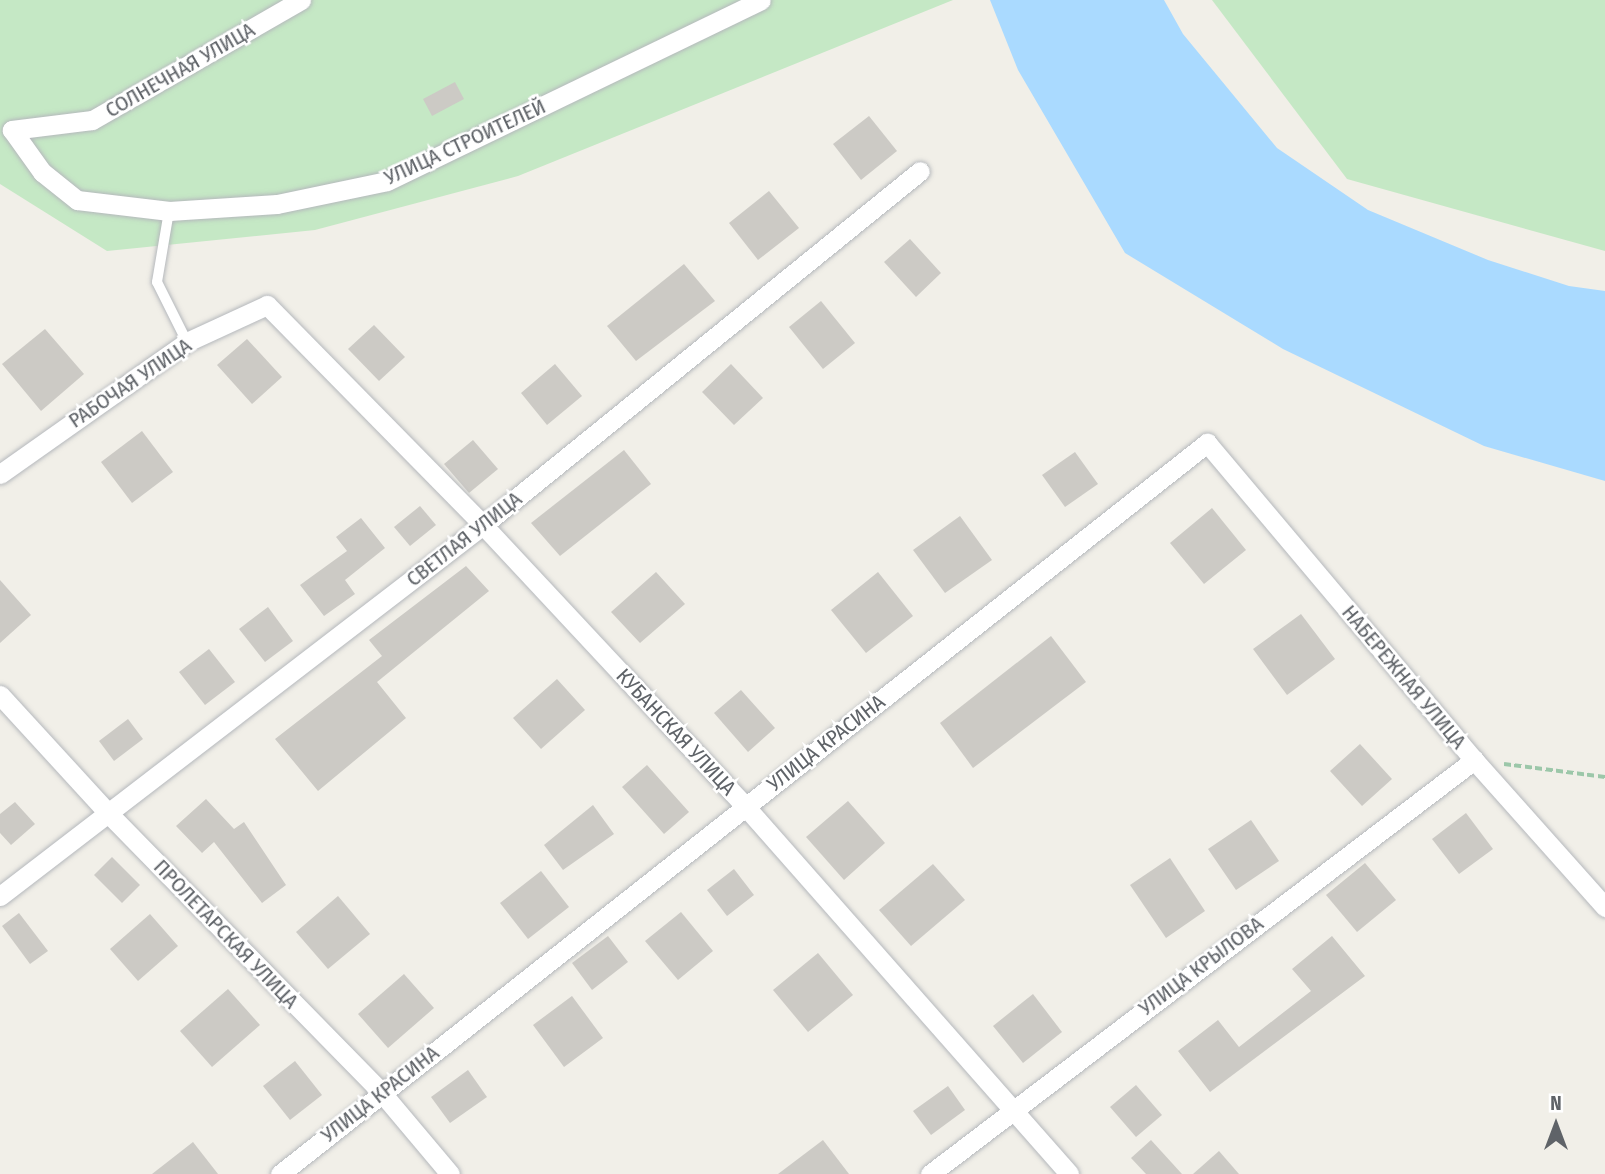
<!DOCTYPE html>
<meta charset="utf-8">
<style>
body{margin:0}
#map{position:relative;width:1605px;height:1174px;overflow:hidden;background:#f1efe8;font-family:"Fira Sans Condensed",sans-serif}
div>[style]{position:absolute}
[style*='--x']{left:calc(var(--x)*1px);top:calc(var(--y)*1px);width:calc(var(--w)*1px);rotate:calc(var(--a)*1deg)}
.green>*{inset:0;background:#c5e8c5}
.water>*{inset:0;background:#aadaff}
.building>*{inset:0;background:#cccac5}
.path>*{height:3.5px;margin-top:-1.75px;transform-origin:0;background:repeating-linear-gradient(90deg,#9cc7a9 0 7px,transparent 0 10.5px)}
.roads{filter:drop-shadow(0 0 2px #b5b8bc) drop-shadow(0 0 2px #b5b8bc)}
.lane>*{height:10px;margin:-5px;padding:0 5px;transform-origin:5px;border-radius:5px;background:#fff}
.street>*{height:19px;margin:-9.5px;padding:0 9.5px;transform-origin:9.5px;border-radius:9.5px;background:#fff}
span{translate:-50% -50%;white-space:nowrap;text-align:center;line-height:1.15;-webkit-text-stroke:5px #fff;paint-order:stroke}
.street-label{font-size:21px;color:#5f6368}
.north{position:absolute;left:1521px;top:1090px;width:70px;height:70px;-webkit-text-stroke:5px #fff;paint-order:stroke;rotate:0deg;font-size:19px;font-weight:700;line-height:28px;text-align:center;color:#5f6368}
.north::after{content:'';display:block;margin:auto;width:24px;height:32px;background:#5f6368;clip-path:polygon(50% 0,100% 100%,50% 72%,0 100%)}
</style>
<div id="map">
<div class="green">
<div style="clip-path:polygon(0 0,953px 0,518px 176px,315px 230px,107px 251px,0 184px)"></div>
<div style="clip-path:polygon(1212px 0,1605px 0,1605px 251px,1347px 179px)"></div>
</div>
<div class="water">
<div style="clip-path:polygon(990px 0,1164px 0,1183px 34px,1277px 148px,1368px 210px,1488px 260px,1569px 286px,1605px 291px,1605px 481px,1484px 446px,1283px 349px,1125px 253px,1018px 70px)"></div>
</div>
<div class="building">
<div style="clip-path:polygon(455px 82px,464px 99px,432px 116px,423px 99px)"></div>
<div style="clip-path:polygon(869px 116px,897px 151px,861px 180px,833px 144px)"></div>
<div style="clip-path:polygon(769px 191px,799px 228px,758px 260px,729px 223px)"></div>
<div style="clip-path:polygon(910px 239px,941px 273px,916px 297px,884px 262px)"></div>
<div style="clip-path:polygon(684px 264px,715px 301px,636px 361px,607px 326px)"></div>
<div style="clip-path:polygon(821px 301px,855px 343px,823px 369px,789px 327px)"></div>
<div style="clip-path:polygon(374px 325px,405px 357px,379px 381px,348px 349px)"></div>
<div style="clip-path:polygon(45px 329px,84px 374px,41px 411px,2px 364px)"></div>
<div style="clip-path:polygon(247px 339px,282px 377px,252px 404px,217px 365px)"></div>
<div style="clip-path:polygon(555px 364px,582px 396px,547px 425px,521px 393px)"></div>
<div style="clip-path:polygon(731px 364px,763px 398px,734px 425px,702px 392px)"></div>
<div style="clip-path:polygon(142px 431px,173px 472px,132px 503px,101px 462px)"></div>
<div style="clip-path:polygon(473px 440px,498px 469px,469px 493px,444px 464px)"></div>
<div style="clip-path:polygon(624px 450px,651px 484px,560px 556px,531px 523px)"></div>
<div style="clip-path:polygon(1075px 452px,1098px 484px,1065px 507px,1042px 475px)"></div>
<div style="clip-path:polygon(420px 506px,436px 525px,410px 546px,394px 527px)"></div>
<div style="clip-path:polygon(1212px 508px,1246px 550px,1204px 584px,1170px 543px)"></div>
<div style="clip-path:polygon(960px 516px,992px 560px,945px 593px,913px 550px)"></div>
<div style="clip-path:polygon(361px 518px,385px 548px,345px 580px,355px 594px,324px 616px,300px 585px,347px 551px,336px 537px)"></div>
<div style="clip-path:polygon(466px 566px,489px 591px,377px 682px,406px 718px,318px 791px,275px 739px,382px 656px,369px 640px)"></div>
<div style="clip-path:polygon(656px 572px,685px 604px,640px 643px,611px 612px)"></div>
<div style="clip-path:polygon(878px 572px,913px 616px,866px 653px,831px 610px)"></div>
<div style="clip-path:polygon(0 580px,31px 615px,0 643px)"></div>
<div style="clip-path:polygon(268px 607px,293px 641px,265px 662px,239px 629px)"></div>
<div style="clip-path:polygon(1301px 614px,1335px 659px,1287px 695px,1253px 649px)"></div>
<div style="clip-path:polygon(1051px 636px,1086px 682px,973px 768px,940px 723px)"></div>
<div style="clip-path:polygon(209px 649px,235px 682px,205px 705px,179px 672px)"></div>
<div style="clip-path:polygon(557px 679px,585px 710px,541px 749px,513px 718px)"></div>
<div style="clip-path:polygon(741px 690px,775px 728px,748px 752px,714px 713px)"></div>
<div style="clip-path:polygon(128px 719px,143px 739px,114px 761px,99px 741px)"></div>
<div style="clip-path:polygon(1360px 744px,1392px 779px,1362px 806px,1330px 771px)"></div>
<div style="clip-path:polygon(647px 765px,689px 812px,664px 834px,622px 787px)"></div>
<div style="clip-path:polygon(206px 799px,234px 829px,244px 822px,286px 885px,262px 903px,214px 842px,202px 853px,176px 826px)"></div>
<div style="clip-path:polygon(848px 801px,885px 843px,844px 880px,806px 837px)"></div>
<div style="clip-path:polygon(15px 802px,35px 824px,11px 845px,0 833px,0 814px)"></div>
<div style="clip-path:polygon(593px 805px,614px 834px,563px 870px,544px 845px)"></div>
<div style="clip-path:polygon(1466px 813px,1493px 849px,1459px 874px,1432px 839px)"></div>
<div style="clip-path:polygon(1251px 820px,1279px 861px,1236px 890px,1208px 849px)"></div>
<div style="clip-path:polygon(112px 857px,140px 885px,122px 903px,94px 875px)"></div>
<div style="clip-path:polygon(1170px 858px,1205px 911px,1166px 938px,1130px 885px)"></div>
<div style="clip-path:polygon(1365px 863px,1396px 900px,1357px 932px,1326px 895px)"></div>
<div style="clip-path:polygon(933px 864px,965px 900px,911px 946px,879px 910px)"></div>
<div style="clip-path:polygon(734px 869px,754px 895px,727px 916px,707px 890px)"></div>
<div style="clip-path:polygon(541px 871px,569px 907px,528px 939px,500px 903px)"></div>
<div style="clip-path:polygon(338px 896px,370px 934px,328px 969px,296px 932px)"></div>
<div style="clip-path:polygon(681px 912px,713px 951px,678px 980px,645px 941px)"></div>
<div style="clip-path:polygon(19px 913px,48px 951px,30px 964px,2px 926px)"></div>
<div style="clip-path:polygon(150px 914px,178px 946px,138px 981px,110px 949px)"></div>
<div style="clip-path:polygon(608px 936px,628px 962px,592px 990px,572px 963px)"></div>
<div style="clip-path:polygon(1332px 936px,1365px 976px,1210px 1092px,1178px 1051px,1218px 1020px,1239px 1047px,1311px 991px,1292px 969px)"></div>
<div style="clip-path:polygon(818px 953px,853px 995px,808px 1032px,773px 990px)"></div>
<div style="clip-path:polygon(404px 974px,434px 1008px,388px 1048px,358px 1014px)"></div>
<div style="clip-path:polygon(228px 989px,260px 1025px,212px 1067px,180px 1031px)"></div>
<div style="clip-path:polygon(1033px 994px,1062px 1032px,1023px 1063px,993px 1026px)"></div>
<div style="clip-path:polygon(572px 996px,603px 1038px,564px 1067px,533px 1025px)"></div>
<div style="clip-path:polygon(295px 1061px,322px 1095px,290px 1120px,263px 1086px)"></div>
<div style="clip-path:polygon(468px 1070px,487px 1097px,450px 1123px,431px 1097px)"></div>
<div style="clip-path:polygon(1136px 1085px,1162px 1115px,1136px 1137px,1110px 1107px)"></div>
<div style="clip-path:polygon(948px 1086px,965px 1110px,931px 1135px,913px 1111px)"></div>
<div style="clip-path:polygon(823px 1140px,849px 1174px,778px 1174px)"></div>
<div style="clip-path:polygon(1151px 1140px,1182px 1174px,1146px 1174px,1131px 1158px)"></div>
<div style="clip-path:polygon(193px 1142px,218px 1174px,152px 1174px)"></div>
<div style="clip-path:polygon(1219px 1151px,1239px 1174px,1193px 1174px)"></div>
</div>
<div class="path">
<div style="--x:1504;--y:764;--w:102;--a:7.3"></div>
</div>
<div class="roads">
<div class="lane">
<div style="--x:169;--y:211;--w:72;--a:99.6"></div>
<div style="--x:157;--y:282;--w:67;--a:63.4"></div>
</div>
<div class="street">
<div style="--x:301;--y:0;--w:241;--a:150.1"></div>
<div style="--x:92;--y:120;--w:81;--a:172.9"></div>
<div style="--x:12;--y:130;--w:52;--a:54.5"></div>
<div style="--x:42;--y:172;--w:45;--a:38.7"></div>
<div style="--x:77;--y:200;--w:93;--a:6.8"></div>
<div style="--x:169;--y:211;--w:108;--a:-3.7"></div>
<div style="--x:277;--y:204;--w:112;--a:-11.8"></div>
<div style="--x:387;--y:181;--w:415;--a:-25.8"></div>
<div style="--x:0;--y:474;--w:229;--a:-35.2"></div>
<div style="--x:187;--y:342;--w:88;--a:-24.8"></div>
<div style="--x:267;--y:305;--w:308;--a:45.5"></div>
<div style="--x:483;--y:525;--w:384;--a:47"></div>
<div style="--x:745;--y:806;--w:490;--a:48.6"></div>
<div style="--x:0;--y:695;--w:160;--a:47.5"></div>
<div style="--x:108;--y:813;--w:390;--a:45.6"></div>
<div style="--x:381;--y:1092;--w:107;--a:49.9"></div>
<div style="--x:0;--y:896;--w:609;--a:-37.53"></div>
<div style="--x:483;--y:525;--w:562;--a:-39.01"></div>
<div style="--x:280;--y:1174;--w:1181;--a:-38.26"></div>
<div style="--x:1207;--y:443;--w:414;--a:49.9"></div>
<div style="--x:1474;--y:760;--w:197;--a:48.3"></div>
<div style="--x:930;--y:1174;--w:684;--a:-37.27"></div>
</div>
</div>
<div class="street-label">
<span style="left:180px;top:70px;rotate:-30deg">СОЛНЕЧНАЯ УЛИЦА</span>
<span style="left:465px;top:142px;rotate:-25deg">УЛИЦА СТРОИТЕЛЕЙ</span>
<span style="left:130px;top:383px;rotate:-34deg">РАБОЧАЯ УЛИЦА</span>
<span style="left:464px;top:539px;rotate:-38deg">СВЕТЛАЯ УЛИЦА</span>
<span style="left:1404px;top:677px;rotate:50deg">НАБЕРЕЖНАЯ УЛИЦА</span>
<span style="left:676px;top:732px;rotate:47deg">КУБАНСКАЯ УЛИЦА</span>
<span style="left:826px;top:743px;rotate:-38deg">УЛИЦА КРАСИНА</span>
<span style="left:226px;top:934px;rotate:46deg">ПРОЛЕТАРСКАЯ УЛИЦА</span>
<span style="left:1201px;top:966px;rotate:-37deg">УЛИЦА КРЫЛОВА</span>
<span style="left:380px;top:1094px;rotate:-38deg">УЛИЦА КРАСИНА</span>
</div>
<div class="north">N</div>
</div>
